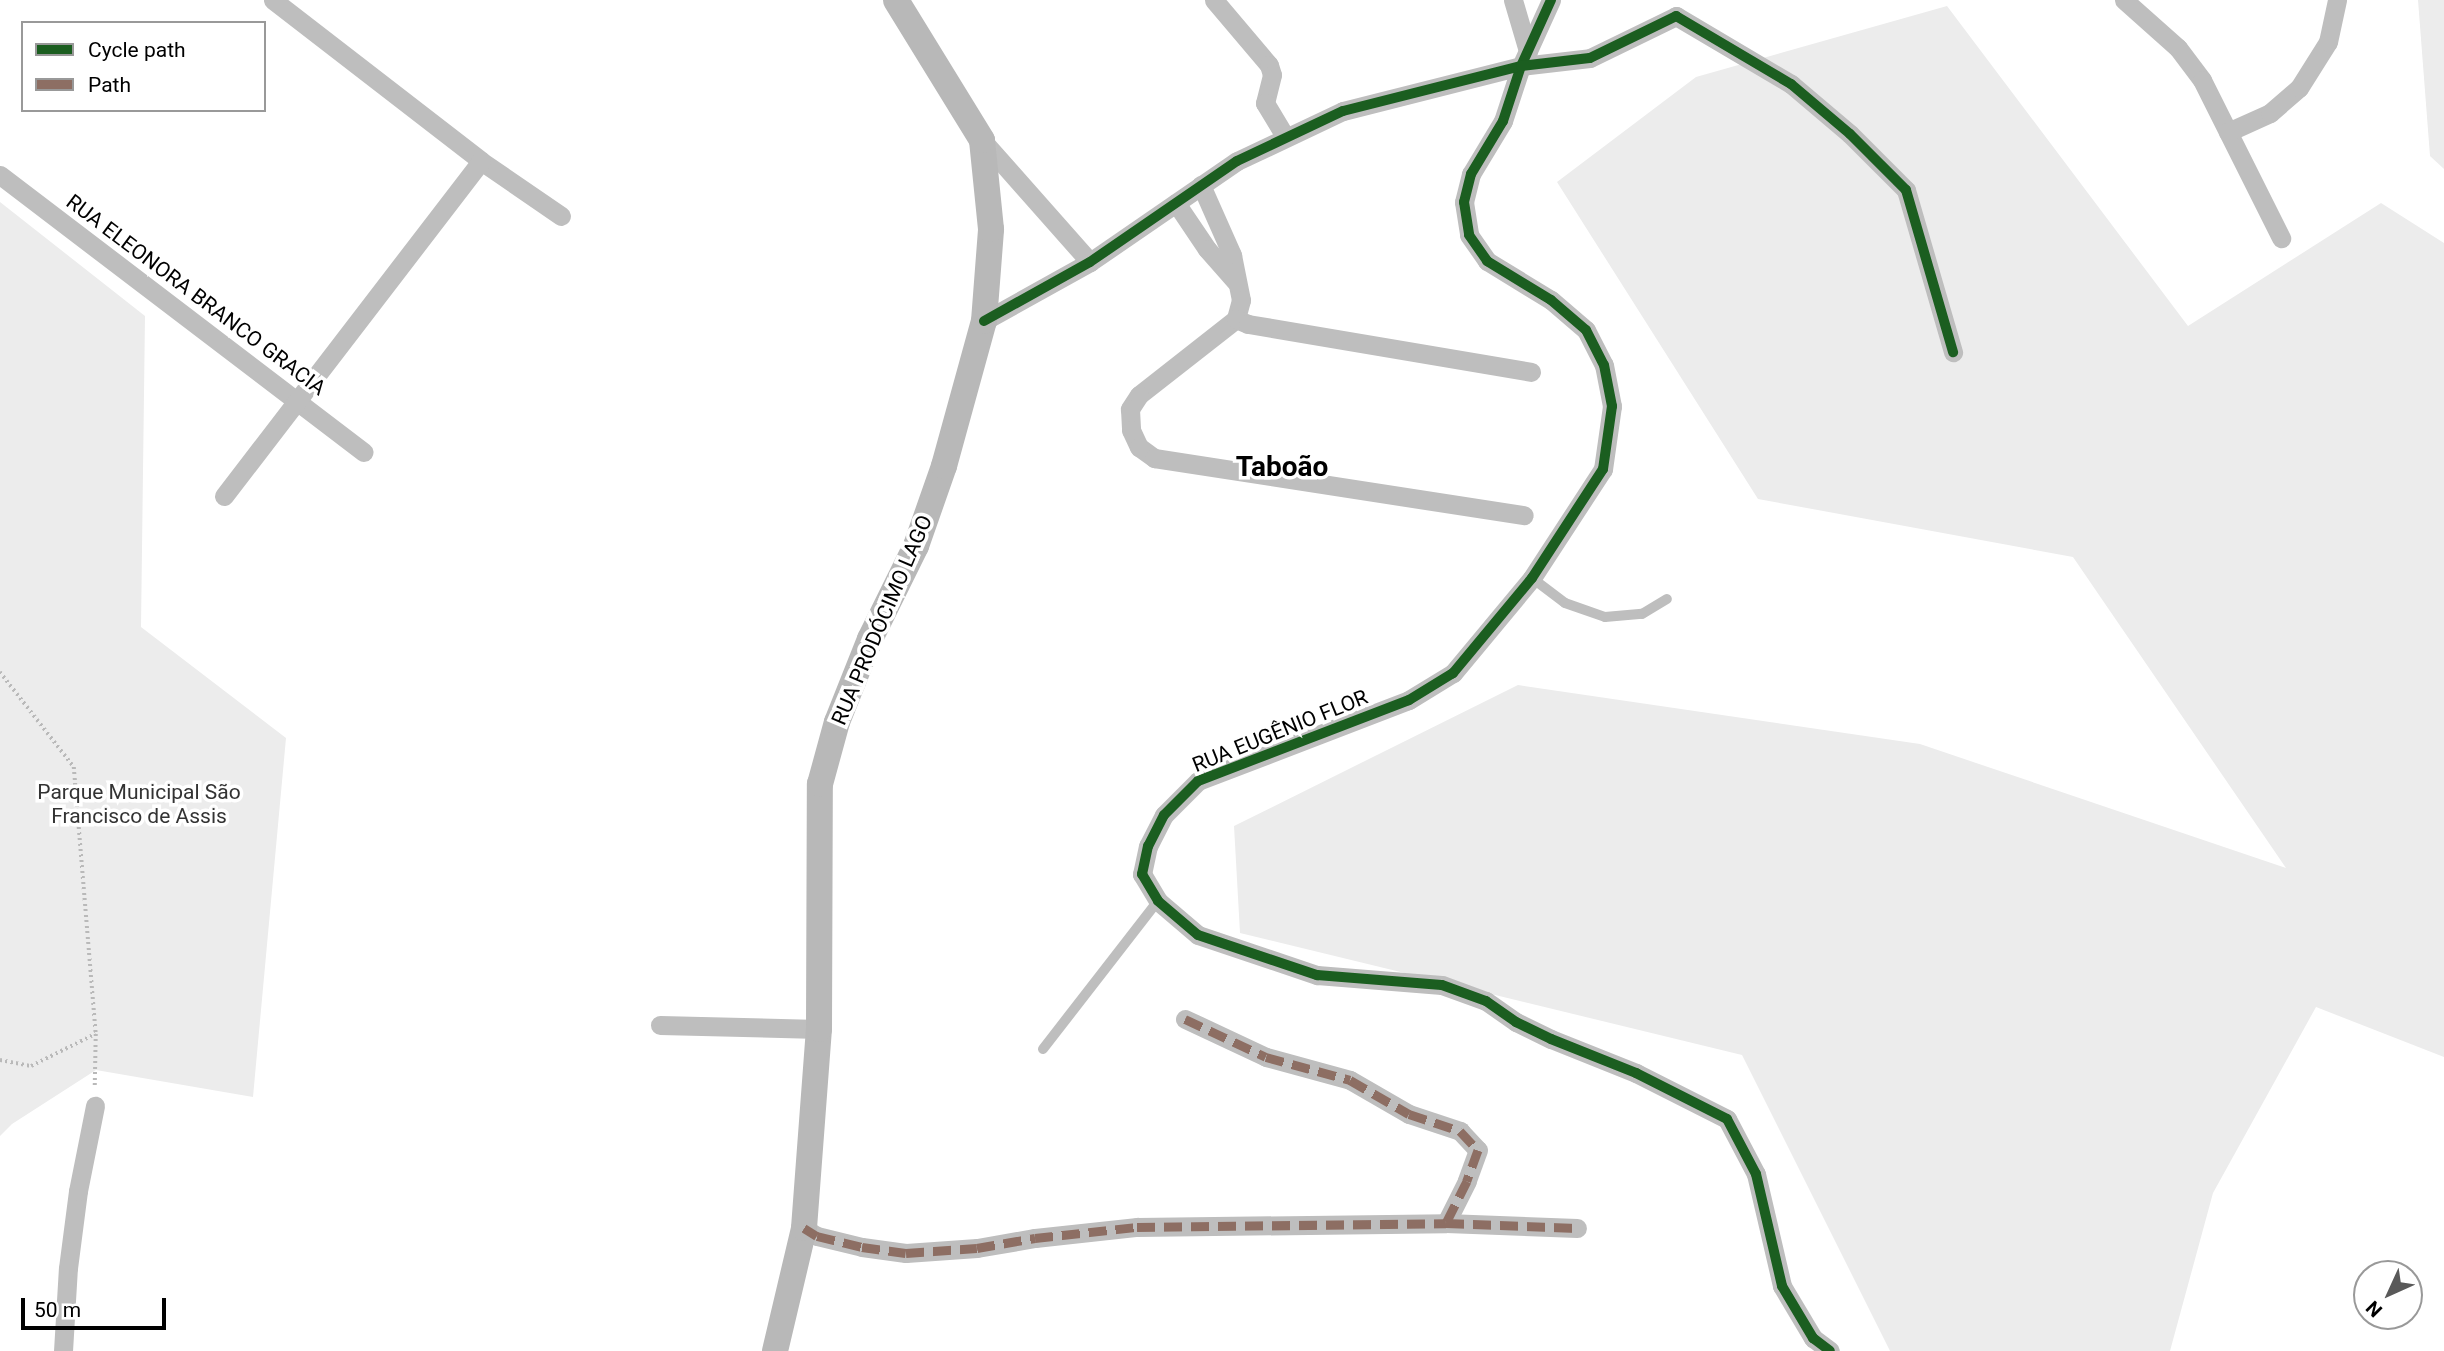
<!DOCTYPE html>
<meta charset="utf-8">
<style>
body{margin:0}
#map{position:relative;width:2444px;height:1351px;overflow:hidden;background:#fff;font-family:Roboto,sans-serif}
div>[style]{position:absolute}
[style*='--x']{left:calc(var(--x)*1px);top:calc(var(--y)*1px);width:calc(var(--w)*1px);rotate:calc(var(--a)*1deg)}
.green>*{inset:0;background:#ececec}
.path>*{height:3.5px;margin-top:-1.75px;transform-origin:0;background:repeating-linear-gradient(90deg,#b9b9b9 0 2px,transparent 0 5.5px)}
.lane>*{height:10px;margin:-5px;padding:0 5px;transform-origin:5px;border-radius:5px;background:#bebebe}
.street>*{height:19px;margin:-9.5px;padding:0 9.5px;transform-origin:9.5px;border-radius:9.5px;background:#bebebe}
.secondary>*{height:26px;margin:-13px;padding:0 13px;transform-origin:13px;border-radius:13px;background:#b8b8b8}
.quiet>*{height:9px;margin-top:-4.5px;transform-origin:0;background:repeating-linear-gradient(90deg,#8d6e63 0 18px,transparent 0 27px)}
.cycleway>*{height:10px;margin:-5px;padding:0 5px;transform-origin:5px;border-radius:5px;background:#1b5e20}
span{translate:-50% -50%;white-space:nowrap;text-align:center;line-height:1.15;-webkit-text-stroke:7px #fff;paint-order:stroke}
.street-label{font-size:21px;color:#000}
.park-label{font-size:21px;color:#333}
.district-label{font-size:28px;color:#000;font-weight:700}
.legend{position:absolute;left:21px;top:21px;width:245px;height:91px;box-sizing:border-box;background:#fff;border:2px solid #999;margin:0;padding:9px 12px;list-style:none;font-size:21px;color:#000}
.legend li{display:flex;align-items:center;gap:14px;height:35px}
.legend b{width:35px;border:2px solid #999}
.north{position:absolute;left:2353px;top:1260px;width:70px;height:70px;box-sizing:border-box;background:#fff;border:2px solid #999;border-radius:50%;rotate:225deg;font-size:19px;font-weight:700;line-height:28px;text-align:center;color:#000}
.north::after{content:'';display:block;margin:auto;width:24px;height:32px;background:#595959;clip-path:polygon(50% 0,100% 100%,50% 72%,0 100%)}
.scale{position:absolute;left:21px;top:1298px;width:145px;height:32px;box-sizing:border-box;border:4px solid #000;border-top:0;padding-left:9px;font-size:21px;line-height:24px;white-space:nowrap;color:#000;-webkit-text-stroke:5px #fff;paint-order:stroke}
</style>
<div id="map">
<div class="green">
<div style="clip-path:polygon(2418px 0,2444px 0,2444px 169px,2430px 156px)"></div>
<div style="clip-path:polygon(1947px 6px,2188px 326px,2381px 203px,2444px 243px,2444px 1057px,2316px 1007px,2213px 1193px,2170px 1351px,1890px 1351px,1742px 1055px,1240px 933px,1234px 826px,1518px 685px,1920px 744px,2286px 868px,2073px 557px,1758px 499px,1557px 182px,1696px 77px)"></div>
<div style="clip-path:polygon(0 202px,145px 316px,141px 627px,286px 738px,253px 1097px,96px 1070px,12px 1124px,0 1136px)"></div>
</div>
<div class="path">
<div style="--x:0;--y:672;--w:120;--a:52.1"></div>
<div style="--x:74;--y:767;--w:268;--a:85.3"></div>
<div style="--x:96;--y:1034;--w:53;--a:91.1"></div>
<div style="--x:0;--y:1060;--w:32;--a:11"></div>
<div style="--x:31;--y:1066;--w:72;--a:-26.6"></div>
</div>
<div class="lane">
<div style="--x:1532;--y:578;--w:41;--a:37.1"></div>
<div style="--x:1565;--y:603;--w:42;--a:19.3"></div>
<div style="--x:1605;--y:617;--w:37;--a:-5"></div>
<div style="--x:1642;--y:614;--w:29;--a:-31"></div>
<div style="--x:1043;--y:1049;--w:187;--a:-52.2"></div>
</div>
<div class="street">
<div style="--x:273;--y:0;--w:263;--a:37.7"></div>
<div style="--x:481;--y:161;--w:97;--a:34.5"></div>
<div style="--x:1214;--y:0;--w:85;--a:49.8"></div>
<div style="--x:1269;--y:65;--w:10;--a:73"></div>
<div style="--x:1272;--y:75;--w:29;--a:104"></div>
<div style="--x:1265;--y:103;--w:39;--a:59"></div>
<div style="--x:1513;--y:0;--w:53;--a:73.6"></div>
<div style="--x:1551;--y:0;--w:72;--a:114.4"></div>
<div style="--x:1521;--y:66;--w:58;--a:108.1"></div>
<div style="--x:1503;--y:121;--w:62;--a:121.1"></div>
<div style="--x:1471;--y:174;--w:29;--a:104"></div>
<div style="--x:1464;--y:202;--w:33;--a:81"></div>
<div style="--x:1469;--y:235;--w:32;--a:55"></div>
<div style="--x:1487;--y:261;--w:75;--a:31.4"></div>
<div style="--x:1551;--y:300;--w:46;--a:40.6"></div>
<div style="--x:1586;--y:330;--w:39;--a:63"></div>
<div style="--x:1604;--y:365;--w:42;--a:79"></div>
<div style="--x:1612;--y:406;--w:64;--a:98.1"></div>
<div style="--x:1603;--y:469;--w:130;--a:123.1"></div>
<div style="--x:1532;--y:578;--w:124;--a:129.7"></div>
<div style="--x:1453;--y:673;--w:52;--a:148.5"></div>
<div style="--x:1409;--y:700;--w:226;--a:159"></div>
<div style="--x:1198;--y:781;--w:48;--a:135"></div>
<div style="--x:1164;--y:815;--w:35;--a:117"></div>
<div style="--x:1148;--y:846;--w:29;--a:102"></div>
<div style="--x:1142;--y:874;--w:31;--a:59"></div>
<div style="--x:1158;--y:901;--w:52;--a:40.4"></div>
<div style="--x:1198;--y:935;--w:126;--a:18.6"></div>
<div style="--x:1317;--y:975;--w:125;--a:4.6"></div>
<div style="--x:1442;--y:985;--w:47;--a:20"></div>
<div style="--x:1486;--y:1001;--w:37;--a:35"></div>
<div style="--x:1516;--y:1022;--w:39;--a:26"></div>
<div style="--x:1551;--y:1039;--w:92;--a:21.8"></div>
<div style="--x:1636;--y:1073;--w:102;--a:26.8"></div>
<div style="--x:1727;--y:1119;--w:62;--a:62.2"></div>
<div style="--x:1756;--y:1174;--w:115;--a:76.9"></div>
<div style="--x:1782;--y:1286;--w:61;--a:59.2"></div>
<div style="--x:1813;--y:1338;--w:21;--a:37"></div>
<div style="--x:2124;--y:0;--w:72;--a:41.6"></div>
<div style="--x:2178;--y:48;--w:40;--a:53"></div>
<div style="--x:2202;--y:80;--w:177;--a:63.4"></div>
<div style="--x:2228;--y:132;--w:46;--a:-24.3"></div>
<div style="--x:2270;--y:113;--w:38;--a:-41"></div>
<div style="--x:2299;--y:88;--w:54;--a:-57.8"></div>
<div style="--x:2328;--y:42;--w:43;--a:-77.9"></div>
<div style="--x:982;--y:140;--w:163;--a:48.5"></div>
<div style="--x:0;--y:175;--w:457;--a:37.3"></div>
<div style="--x:1201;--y:185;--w:77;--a:66.1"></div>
<div style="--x:1232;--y:255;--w:46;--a:78.7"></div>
<div style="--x:1241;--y:300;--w:20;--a:105"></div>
<div style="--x:1236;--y:319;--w:123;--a:141.9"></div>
<div style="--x:1139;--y:395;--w:17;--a:123"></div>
<div style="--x:1130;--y:409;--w:21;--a:87"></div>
<div style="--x:1131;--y:430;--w:19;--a:65"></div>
<div style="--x:1139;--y:447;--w:19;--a:36"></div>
<div style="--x:1154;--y:458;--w:374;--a:8.8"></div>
<div style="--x:1176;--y:203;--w:55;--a:56"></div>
<div style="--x:1207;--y:249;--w:44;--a:48.7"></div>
<div style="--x:1236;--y:319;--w:13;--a:23"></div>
<div style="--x:1248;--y:324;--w:287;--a:9.6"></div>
<div style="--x:984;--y:321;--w:121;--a:-29.1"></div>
<div style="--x:1090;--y:262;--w:178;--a:-34.5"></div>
<div style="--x:1237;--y:161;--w:117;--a:-25.3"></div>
<div style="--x:1343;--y:111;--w:184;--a:-14.2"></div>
<div style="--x:1521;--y:66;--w:69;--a:-6.6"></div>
<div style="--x:1590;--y:58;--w:96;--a:-26"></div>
<div style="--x:1676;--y:16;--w:134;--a:30.6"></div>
<div style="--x:1791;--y:84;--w:77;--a:40.3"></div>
<div style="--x:1850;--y:134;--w:79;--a:45"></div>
<div style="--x:1906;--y:190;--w:169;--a:73.8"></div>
<div style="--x:224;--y:496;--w:422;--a:-52.5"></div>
<div style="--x:1185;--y:1019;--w:89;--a:25.1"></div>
<div style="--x:1266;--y:1057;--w:87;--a:15.3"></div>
<div style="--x:1350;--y:1080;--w:68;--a:30"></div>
<div style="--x:1409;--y:1114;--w:54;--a:18.4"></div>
<div style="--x:1460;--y:1131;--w:26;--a:47"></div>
<div style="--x:1478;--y:1150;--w:33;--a:110"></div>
<div style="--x:1467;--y:1181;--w:47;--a:116.6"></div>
<div style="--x:660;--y:1025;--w:159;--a:1.4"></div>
<div style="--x:804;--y:1228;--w:15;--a:32"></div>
<div style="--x:817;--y:1236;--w:46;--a:13.7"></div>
<div style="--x:862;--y:1247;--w:44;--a:7.8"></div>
<div style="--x:906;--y:1253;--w:71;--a:-4"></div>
<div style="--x:977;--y:1248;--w:59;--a:-9.8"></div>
<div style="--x:1035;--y:1238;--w:103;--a:-6.2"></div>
<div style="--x:1137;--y:1227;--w:309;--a:-0.7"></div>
<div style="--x:1446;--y:1223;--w:131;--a:2.2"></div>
<div style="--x:63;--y:1351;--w:83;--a:-86.6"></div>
<div style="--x:68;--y:1268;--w:78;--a:-82.6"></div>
<div style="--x:78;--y:1191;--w:87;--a:-78.7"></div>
</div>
<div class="secondary">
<div style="--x:775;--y:1351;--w:126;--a:-76.7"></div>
<div style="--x:804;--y:1228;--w:200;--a:-85.7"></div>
<div style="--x:819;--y:1029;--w:245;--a:-89.8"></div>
<div style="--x:820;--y:784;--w:64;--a:-74.7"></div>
<div style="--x:837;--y:722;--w:89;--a:-68.3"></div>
<div style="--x:870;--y:639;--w:104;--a:-63.7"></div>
<div style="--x:916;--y:546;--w:85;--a:-70.7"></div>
<div style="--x:944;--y:466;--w:150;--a:-74.6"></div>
<div style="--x:984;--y:321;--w:92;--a:-85.6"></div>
<div style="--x:991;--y:229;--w:89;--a:-95.8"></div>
<div style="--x:982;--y:140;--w:164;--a:-121.6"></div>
</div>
<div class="quiet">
<div style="--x:1185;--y:1019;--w:89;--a:25.1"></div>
<div style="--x:1266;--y:1057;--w:87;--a:15.3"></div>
<div style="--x:1350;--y:1080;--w:68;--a:30"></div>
<div style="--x:1409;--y:1114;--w:54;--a:18.4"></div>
<div style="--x:1460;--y:1131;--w:26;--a:47"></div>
<div style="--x:1478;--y:1150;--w:33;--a:110"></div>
<div style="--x:1467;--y:1181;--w:47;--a:116.6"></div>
<div style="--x:804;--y:1228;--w:15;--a:32"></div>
<div style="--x:817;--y:1236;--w:46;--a:13.7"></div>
<div style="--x:862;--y:1247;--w:44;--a:7.8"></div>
<div style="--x:906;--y:1253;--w:71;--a:-4"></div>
<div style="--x:977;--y:1248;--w:59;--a:-9.8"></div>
<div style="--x:1035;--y:1238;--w:103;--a:-6.2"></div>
<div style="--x:1137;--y:1227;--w:309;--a:-0.7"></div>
<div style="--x:1446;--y:1223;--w:131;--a:2.2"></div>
</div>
<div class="cycleway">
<div style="--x:1551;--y:0;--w:72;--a:114.4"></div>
<div style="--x:1521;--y:66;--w:58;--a:108.1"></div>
<div style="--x:1503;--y:121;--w:62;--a:121.1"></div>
<div style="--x:1471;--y:174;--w:29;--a:104"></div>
<div style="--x:1464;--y:202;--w:33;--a:81"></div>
<div style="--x:1469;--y:235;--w:32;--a:55"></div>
<div style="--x:1487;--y:261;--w:75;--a:31.4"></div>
<div style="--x:1551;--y:300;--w:46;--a:40.6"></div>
<div style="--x:1586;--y:330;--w:39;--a:63"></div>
<div style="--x:1604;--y:365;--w:42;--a:79"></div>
<div style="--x:1612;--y:406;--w:64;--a:98.1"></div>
<div style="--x:1603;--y:469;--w:130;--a:123.1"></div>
<div style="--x:1532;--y:578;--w:124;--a:129.7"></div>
<div style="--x:1453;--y:673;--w:52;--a:148.5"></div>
<div style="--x:1409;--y:700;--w:226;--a:159"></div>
<div style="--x:1198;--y:781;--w:48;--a:135"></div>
<div style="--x:1164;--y:815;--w:35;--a:117"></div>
<div style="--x:1148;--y:846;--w:29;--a:102"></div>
<div style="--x:1142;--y:874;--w:31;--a:59"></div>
<div style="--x:1158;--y:901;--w:52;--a:40.4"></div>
<div style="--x:1198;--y:935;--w:126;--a:18.6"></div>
<div style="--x:1317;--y:975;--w:125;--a:4.6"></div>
<div style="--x:1442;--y:985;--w:47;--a:20"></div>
<div style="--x:1486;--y:1001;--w:37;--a:35"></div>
<div style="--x:1516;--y:1022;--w:39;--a:26"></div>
<div style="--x:1551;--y:1039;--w:92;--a:21.8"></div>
<div style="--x:1636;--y:1073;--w:102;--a:26.8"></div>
<div style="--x:1727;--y:1119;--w:62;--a:62.2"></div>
<div style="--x:1756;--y:1174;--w:115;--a:76.9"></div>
<div style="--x:1782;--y:1286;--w:61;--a:59.2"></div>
<div style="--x:1813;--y:1338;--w:21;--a:37"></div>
<div style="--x:984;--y:321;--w:121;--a:-29.1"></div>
<div style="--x:1090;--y:262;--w:178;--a:-34.5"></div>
<div style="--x:1237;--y:161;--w:117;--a:-25.3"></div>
<div style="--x:1343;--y:111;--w:184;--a:-14.2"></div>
<div style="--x:1521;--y:66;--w:69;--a:-6.6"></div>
<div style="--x:1590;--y:58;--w:96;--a:-26"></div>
<div style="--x:1676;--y:16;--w:134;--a:30.6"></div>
<div style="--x:1791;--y:84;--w:77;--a:40.3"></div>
<div style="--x:1850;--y:134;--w:79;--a:45"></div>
<div style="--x:1906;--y:190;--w:169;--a:73.8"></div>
</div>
<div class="street-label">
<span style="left:196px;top:295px;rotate:37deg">RUA ELEONORA BRANCO GRACIA</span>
<span style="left:882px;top:620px;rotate:-67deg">RUA PRODÓCIMO LAGO</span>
<span style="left:1280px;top:731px;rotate:-22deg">RUA EUGÊNIO FLOR</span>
</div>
<div class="park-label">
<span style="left:139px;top:804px">Parque Municipal São<br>Francisco de Assis</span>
</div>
<div class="district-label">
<span style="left:1282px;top:467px">Taboão</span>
</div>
<ul class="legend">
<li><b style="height:9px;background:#1b5e20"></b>Cycle path</li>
<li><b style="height:9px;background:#8d6e63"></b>Path</li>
</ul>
<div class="north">N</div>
<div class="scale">50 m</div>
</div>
